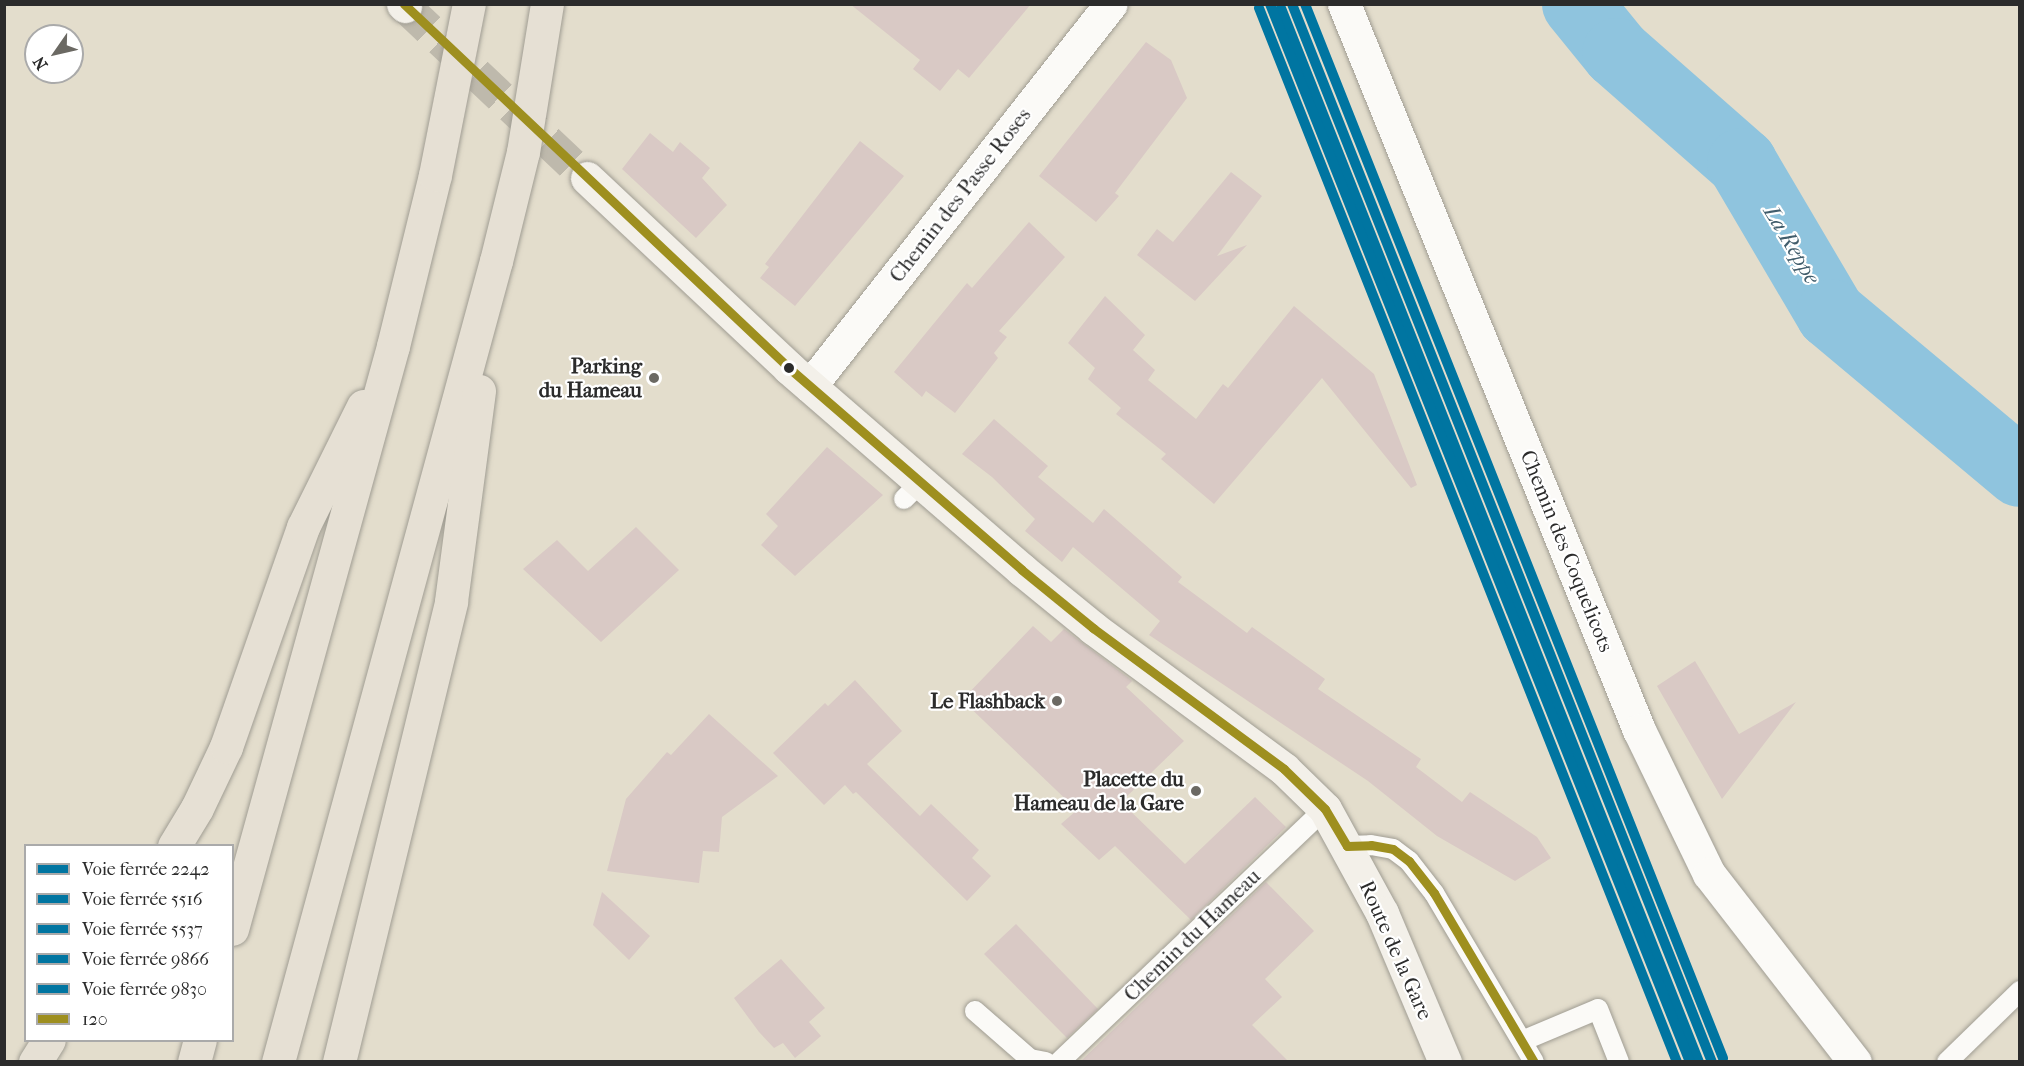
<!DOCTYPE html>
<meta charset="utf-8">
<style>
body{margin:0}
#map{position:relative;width:2024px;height:1066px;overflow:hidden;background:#e3ddcc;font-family:"IM FELL French Canon",serif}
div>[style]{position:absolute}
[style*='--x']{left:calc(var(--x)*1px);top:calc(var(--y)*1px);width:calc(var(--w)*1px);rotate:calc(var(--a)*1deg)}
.river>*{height:70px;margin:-35px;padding:0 35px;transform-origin:35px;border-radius:35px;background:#8fc4de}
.building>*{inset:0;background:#d9c9c5}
.secondary-tunnel>*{height:33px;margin-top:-16.5px;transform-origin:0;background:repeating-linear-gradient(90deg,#beb9ac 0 33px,transparent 0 49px)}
.roads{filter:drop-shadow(0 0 2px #a09d93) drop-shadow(0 0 2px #a09d93)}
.lane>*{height:20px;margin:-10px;padding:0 10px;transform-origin:10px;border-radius:10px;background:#fbfaf7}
.street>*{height:33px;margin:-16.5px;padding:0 16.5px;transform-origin:16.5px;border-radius:16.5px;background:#fbfaf7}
.secondary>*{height:33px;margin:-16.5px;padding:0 16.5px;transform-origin:16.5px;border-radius:16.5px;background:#f3f0e9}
.highway>*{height:33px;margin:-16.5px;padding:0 16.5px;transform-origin:16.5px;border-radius:16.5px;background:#e6e0d4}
.bus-1>*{height:9px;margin:-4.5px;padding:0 4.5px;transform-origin:4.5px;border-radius:4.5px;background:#9e8f1f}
.rail-1>*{height:10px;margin:-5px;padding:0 5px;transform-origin:5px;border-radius:5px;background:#0075a1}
.rail-2>*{height:10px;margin:-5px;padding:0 5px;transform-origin:5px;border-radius:5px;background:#0075a1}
.rail-3>*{height:10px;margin:-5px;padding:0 5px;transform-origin:5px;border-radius:5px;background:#0075a1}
.rail-4>*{height:10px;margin:-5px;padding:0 5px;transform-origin:5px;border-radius:5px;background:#0075a1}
.rail-5>*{height:10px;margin:-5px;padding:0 5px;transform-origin:5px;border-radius:5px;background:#0075a1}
.dots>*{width:16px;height:16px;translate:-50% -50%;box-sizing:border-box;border:3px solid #fff;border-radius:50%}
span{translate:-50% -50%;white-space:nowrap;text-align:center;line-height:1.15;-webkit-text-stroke:4.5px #fff;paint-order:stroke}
.street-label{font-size:21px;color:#2b2b2b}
.poi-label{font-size:21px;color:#2b2b2b;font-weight:700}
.right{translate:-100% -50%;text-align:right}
.water-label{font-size:22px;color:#415d6c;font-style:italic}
.frame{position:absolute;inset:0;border:6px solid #2b2b2b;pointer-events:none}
.legend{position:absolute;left:24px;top:844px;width:210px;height:198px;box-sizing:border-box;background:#fff;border:2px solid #aaa;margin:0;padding:8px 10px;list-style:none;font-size:18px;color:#2b2b2b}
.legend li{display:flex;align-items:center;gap:12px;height:30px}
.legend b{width:30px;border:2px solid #aaa}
.north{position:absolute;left:24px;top:24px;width:60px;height:60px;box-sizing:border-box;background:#fff;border:2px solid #aaa;border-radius:50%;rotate:236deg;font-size:16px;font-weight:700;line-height:24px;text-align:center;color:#2b2b2b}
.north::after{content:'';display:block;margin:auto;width:21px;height:27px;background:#6b6963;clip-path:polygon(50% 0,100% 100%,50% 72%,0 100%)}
</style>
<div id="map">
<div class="river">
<div style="--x:1577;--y:4;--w:63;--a:50.8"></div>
<div style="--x:1617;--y:53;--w:167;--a:41.3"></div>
<div style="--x:1742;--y:163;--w:175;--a:59.5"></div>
<div style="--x:1831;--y:314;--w:246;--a:39.9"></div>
</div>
<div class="building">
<div style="clip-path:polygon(850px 4px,1031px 4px,969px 78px,958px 69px,940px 91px,913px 69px,920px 60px)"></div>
<div style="clip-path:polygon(1146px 42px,1171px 60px,1187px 98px,1115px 193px,1119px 196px,1096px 222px,1039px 176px)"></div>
<div style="clip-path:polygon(650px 133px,673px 152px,680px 142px,710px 168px,702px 178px,727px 205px,696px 238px,622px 169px)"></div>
<div style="clip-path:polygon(860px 141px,904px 176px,795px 306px,760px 278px,769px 267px,765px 264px)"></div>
<div style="clip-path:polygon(1231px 172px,1262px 196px,1217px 256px,1247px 245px,1195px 301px,1137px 255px,1157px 229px,1173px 242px)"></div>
<div style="clip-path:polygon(1029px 222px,1065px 257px,999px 331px,1007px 337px,994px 353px,998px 358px,955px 413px,926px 391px,922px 397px,894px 372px,967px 283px,972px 288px)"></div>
<div style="clip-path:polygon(1105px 296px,1145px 335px,1133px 350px,1155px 370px,1148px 380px,1196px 419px,1223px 384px,1228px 388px,1294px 306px,1374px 374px,1417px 485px,1411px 488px,1322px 378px,1214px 504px,1161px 459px,1166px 454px,1116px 414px,1121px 408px,1088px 379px,1095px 368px,1068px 343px)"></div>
<div style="clip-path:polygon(994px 419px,1048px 466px,1038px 477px,1093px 523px,1104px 509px,1182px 577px,1178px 582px,1247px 633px,1252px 627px,1325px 679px,1318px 689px,1421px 759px,1416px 767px,1462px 802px,1470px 792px,1537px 837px,1551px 858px,1515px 881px,1437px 836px,1368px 781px,1149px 635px,1160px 621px,1073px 547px,1062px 562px,1025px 531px,1035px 519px,992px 477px,962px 454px)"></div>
<div style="clip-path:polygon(827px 447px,883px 495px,795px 576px,761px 545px,778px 526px,766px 514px)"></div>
<div style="clip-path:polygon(636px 527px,679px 570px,601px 642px,523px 569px,557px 540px,588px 571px)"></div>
<div style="clip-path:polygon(1033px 626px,1051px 642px,1064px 629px,1130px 679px,1132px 681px,1126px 687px,1184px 741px,1121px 802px,1185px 864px,1255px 797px,1286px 827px,1191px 920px,1115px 846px,1099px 860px,1061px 824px,1077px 810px,962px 700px)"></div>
<div style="clip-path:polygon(1695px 661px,1739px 734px,1796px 702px,1722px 799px,1657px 686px)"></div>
<div style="clip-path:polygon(855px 680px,902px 731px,867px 764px,920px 816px,931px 804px,979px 850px,972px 858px,991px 876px,967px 901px,856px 792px,853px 794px,845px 785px,824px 805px,773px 753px,825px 703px,828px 706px)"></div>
<div style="clip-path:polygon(709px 714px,778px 776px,722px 817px,719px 852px,703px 851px,699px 883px,607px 871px,626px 799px,667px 752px,671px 755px)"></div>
<div style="clip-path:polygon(1266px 882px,1314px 931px,1265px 979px,1282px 997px,1252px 1025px,1289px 1062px,1080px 1062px)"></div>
<div style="clip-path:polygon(602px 892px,650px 936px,629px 960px,593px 925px)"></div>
<div style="clip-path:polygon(1016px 924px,1098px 1009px,1067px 1038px,984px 954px)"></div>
<div style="clip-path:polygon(781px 959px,825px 1008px,809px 1022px,821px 1036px,795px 1058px,783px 1043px,774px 1048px,759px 1032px,734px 998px)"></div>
</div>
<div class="secondary-tunnel">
<div style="--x:405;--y:6;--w:250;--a:43.4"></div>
</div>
<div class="roads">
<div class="lane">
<div style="--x:904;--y:499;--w:24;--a:-45"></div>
<div style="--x:1347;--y:846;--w:24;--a:-2"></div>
<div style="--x:1371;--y:845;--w:22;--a:10"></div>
<div style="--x:1393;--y:849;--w:20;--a:37"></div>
<div style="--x:1409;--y:861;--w:41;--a:52"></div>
<div style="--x:1434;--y:893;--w:196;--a:59.4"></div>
<div style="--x:975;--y:1011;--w:73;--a:41.1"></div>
<div style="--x:1030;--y:1059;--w:16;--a:11"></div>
<div style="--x:1522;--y:1041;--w:82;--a:-22.8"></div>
<div style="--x:1598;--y:1009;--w:57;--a:68.4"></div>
<div style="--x:1059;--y:1062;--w:367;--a:-43.6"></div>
<div style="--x:1947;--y:1062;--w:102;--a:-44.2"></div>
</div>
<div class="street">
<div style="--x:1344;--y:4;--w:784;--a:67.89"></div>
<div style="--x:1639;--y:730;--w:160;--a:64.1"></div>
<div style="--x:1709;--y:874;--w:238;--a:52.2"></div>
<div style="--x:810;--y:386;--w:486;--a:-51.8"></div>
</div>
<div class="secondary">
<div style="--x:403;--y:4;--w:3;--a:45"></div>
<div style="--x:587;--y:178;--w:277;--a:43.2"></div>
<div style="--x:789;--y:368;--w:308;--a:40.9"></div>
<div style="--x:1022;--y:570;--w:92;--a:39.2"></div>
<div style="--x:1093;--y:628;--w:237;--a:36.4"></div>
<div style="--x:1284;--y:769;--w:57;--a:44.3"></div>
<div style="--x:1325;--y:809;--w:119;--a:61.3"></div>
<div style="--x:1382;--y:913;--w:162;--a:67.1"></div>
</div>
<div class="highway">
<div style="--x:174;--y:846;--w:44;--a:-58.8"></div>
<div style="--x:197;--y:808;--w:68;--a:-64.6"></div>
<div style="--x:226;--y:747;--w:233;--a:-70.7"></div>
<div style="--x:303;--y:527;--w:135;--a:-63.6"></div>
<div style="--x:232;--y:929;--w:605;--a:-74.56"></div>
<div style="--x:393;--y:346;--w:176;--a:-76.2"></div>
<div style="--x:435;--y:175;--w:174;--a:-78.8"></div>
<div style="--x:35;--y:1062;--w:26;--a:-58"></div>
<div style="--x:194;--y:1062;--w:23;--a:-75"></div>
<div style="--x:278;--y:1062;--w:830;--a:-74.78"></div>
<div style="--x:496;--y:261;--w:112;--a:-76.1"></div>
<div style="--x:523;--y:152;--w:150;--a:-80.8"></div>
<div style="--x:339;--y:1062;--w:474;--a:-76.3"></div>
<div style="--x:451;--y:601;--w:212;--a:-82.4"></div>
</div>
</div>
<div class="bus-1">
<div style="--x:404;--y:4;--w:530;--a:43.39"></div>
<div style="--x:789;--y:368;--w:308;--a:40.9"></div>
<div style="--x:1022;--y:570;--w:92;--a:39.2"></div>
<div style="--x:1093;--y:628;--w:237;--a:36.4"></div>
<div style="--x:1284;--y:769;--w:57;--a:44.3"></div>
<div style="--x:1325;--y:809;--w:43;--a:59.3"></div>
<div style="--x:1347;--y:846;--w:24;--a:-2"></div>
<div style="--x:1371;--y:845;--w:22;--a:10"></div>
<div style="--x:1393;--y:849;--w:20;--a:37"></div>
<div style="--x:1409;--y:861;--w:41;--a:52"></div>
<div style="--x:1434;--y:893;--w:196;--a:59.4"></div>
</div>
<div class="rail-1">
<div style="--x:1292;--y:4;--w:1138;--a:68.35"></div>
</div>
<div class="rail-2">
<div style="--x:1281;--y:8;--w:1134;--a:68.37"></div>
</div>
<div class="rail-3">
<div style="--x:1270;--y:4;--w:1138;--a:68.35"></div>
</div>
<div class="rail-4">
<div style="--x:1305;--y:4;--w:1134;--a:68.37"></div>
</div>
<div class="rail-5">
<div style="--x:1259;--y:8;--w:1134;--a:68.37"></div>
</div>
<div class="dots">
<div style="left:789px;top:368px;background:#2b2b2b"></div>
<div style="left:654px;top:378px;background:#6b6963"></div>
<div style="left:1057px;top:701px;background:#6b6963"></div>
<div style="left:1196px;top:791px;background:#6b6963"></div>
</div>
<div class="street-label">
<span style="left:960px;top:195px;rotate:-52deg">Chemin des Passe Roses</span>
<span style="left:1567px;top:551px;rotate:68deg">Chemin des Coquelicots</span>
<span style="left:1192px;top:935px;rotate:-44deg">Chemin du Hameau</span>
<span style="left:1396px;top:950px;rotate:66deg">Route de la Gare</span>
</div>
<div class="poi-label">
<span class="right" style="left:642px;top:378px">Parking<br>du Hameau</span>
<span class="right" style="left:1045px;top:701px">Le Flashback</span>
<span class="right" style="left:1184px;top:791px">Placette du<br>Hameau de la Gare</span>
</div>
<div class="water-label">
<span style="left:1791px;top:245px;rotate:59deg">La Reppe</span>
</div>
<div class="frame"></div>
<ul class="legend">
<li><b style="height:8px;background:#0075a1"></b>Voie ferrée 2242</li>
<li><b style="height:8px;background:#0075a1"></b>Voie ferrée 5516</li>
<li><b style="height:8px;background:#0075a1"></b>Voie ferrée 5537</li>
<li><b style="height:8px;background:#0075a1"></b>Voie ferrée 9866</li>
<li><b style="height:8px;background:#0075a1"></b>Voie ferrée 9830</li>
<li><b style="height:8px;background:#9e8f1f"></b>120</li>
</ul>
<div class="north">N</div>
</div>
